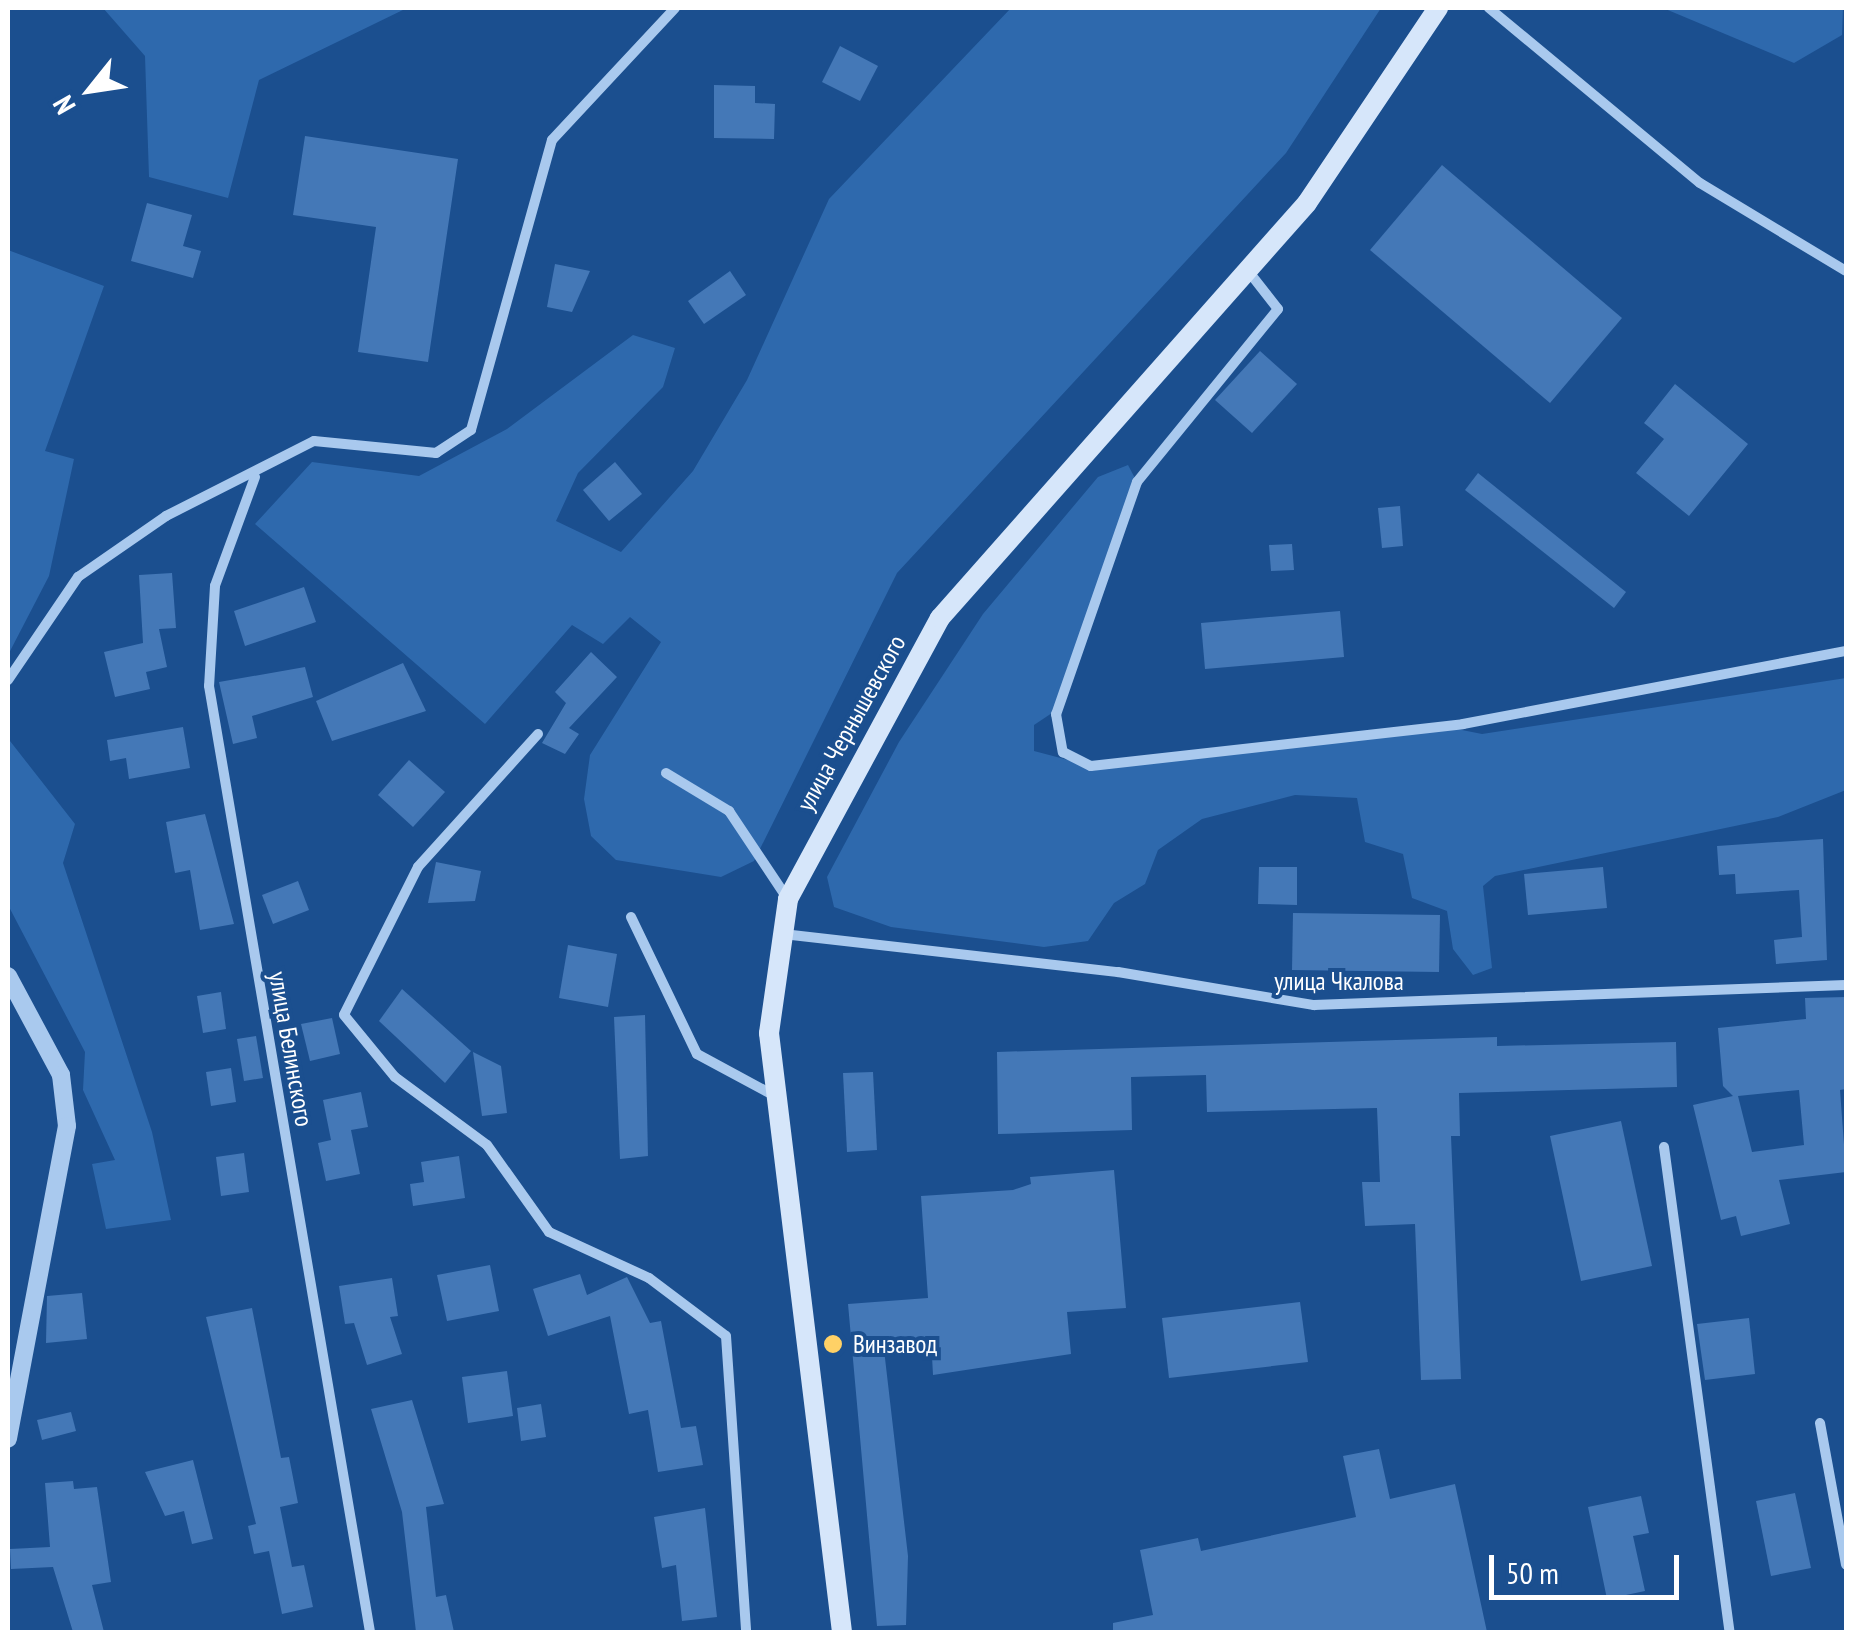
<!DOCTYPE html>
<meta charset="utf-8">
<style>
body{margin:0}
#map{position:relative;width:1854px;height:1640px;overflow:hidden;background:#1b4f8f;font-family:"PT Sans Narrow",sans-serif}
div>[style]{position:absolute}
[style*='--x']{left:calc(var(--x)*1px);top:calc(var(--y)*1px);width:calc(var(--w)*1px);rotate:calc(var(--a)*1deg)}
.green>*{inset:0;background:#2e69ad}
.building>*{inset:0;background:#4478b7}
.minor>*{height:10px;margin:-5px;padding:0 5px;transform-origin:5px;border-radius:5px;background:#a9c9ee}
.tertiary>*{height:18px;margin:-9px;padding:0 9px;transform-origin:9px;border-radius:9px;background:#a9c9ee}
.secondary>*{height:20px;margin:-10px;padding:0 10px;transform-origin:10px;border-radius:10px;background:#d6e6fa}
.dots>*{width:28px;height:28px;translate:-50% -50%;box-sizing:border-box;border:5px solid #1b4f8f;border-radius:50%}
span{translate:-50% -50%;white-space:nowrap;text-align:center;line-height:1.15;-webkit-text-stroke:8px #1b4f8f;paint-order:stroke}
.street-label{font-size:25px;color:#fff}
.poi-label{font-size:25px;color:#fff}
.left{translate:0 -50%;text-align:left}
.frame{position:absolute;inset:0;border:10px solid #fff;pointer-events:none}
.north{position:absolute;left:40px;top:40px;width:100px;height:100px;-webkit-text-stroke:8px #1b4f8f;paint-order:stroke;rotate:240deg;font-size:28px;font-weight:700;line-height:40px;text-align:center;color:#fff}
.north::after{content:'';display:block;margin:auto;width:35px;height:45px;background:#fff;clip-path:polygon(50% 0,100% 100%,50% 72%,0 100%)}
.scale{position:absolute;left:1489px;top:1555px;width:190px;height:45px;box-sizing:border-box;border:5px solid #fff;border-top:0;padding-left:12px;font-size:30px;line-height:35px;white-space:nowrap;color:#fff;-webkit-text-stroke:8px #1b4f8f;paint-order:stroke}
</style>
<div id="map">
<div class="green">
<div style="clip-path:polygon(103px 8px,407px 8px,259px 80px,228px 198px,149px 177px,145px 56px)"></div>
<div style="clip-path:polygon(1011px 8px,1381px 8px,1286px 153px,897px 573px,754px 861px,721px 877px,616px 860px,591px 836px,584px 799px,590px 755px,661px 642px,630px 617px,603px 644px,572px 625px,485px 724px,255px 524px,312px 462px,419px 476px,507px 429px,633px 335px,675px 348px,663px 387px,578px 473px,556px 521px,621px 552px,693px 471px,747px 380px,829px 199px)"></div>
<div style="clip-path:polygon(1663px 8px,1843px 8px,1842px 35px,1794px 63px)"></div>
<div style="clip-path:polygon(8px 250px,104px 286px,45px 451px,74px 459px,49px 576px,8px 655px)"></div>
<div style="clip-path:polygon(1128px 465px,1137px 482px,1058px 709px,1034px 725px,1034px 751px,1091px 766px,1442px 726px,1482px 734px,1846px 678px,1846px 790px,1778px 817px,1495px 876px,1483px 886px,1492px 968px,1473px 975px,1453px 949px,1447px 911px,1412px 898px,1403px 854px,1365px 842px,1357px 798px,1295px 795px,1202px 819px,1158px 850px,1145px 884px,1114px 903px,1088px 941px,1044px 947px,891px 927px,834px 907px,827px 877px,899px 742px,983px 614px,1098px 477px)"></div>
<div style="clip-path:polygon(10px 741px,75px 824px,63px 863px,152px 1132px,171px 1220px,106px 1229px,92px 1164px,115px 1160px,83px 1090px,85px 1052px,8px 905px)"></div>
</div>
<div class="building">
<div style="clip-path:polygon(840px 46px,878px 66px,860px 101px,822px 82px)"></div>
<div style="clip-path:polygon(714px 85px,755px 86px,755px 103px,775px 104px,774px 139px,714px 138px)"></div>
<div style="clip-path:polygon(305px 136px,458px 159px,428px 362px,358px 352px,376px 227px,293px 215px)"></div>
<div style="clip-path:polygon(1442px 165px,1622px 318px,1550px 403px,1370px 250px)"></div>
<div style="clip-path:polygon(147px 203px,192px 215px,183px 246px,201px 251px,193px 278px,131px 261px)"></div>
<div style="clip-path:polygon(555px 264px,590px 271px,572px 312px,547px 307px)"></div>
<div style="clip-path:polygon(730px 271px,746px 295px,704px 324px,688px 301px)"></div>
<div style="clip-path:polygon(1260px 351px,1297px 384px,1252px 433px,1215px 400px)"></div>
<div style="clip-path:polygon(1675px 384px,1748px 444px,1689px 516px,1636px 473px,1664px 439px,1644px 423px)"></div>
<div style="clip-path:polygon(615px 462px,642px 494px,609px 521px,583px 490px)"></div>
<div style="clip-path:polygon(1478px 473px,1626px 592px,1614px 608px,1465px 490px)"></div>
<div style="clip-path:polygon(1400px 506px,1403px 546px,1382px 548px,1378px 508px)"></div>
<div style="clip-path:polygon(1292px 544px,1294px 570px,1271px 571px,1269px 545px)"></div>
<div style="clip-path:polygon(172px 573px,176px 628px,159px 629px,167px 667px,146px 672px,150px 689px,115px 697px,104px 652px,143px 643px,139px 575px)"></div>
<div style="clip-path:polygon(304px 587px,316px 622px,245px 646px,234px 611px)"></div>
<div style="clip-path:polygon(1340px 611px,1344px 657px,1205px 669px,1201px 623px)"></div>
<div style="clip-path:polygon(591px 652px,617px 677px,569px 728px,579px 734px,565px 754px,542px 743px,566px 703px,555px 692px)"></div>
<div style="clip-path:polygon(403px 663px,426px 711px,332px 741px,316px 701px)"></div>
<div style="clip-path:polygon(305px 667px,313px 697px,252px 716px,257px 738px,233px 744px,219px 682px)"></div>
<div style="clip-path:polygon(183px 727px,190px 768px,129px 779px,126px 758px,110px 761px,107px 740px)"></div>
<div style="clip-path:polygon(409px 760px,445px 792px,413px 827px,378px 795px)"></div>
<div style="clip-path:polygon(205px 814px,234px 924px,200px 930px,190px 870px,175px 873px,166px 822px)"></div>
<div style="clip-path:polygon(1823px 839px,1827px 960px,1776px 964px,1774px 940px,1802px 937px,1799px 890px,1736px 894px,1735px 874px,1719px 875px,1717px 846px)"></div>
<div style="clip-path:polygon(436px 862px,481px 871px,475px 901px,428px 903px)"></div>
<div style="clip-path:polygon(1259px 867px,1297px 867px,1297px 905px,1258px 904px)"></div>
<div style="clip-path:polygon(1603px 867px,1607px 908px,1528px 915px,1524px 874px)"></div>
<div style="clip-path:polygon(298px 881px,309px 910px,273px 924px,262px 895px)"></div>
<div style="clip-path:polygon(1293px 913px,1440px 915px,1439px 972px,1292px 970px)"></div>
<div style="clip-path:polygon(568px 945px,617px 954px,608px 1007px,559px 998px)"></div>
<div style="clip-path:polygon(402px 989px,471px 1051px,445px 1083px,379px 1021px)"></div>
<div style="clip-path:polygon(221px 992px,226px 1029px,203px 1033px,197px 996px)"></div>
<div style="clip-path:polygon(evenodd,1846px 997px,1846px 1089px,1840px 1090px,1846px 1172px,1779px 1180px,1790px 1224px,1741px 1236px,1736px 1216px,1721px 1220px,1693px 1105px,1733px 1096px,1723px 1086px,1718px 1028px,1806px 1019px,1805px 998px,1846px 997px,1799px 1090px,1804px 1145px,1752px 1152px,1738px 1096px,1799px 1090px)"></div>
<div style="clip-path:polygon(645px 1015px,648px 1156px,620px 1159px,614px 1017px)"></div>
<div style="clip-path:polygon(332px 1018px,340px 1054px,310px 1061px,301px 1024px)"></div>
<div style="clip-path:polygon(256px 1036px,263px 1078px,244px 1081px,237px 1039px)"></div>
<div style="clip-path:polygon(1497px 1037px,1497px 1046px,1676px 1042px,1677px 1087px,1459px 1093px,1460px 1136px,1451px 1136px,1461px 1379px,1421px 1380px,1415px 1224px,1365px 1226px,1362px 1182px,1380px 1182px,1377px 1108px,1207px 1112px,1206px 1075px,1131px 1077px,1132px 1130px,998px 1134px,997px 1052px)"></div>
<div style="clip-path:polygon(473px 1052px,501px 1066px,507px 1113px,482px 1116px)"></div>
<div style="clip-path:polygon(231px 1068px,236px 1102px,211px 1106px,206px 1072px)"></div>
<div style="clip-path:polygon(873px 1072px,877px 1150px,847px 1152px,843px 1073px)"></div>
<div style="clip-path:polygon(361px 1092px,368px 1127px,351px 1130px,360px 1174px,326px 1181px,318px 1143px,331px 1140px,323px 1100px)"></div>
<div style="clip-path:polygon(1621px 1121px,1652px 1266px,1581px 1281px,1550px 1136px)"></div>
<div style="clip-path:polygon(244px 1153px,249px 1192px,221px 1196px,216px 1157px)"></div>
<div style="clip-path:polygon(459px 1156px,465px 1198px,413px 1206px,410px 1184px,424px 1182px,421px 1162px)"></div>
<div style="clip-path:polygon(1114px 1170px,1126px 1308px,1067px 1312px,1071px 1354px,933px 1375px,931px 1338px,883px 1341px,908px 1556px,906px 1625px,877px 1626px,848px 1304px,928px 1298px,921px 1196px,1013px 1190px,1031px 1184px,1030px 1177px)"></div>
<div style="clip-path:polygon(490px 1265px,499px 1311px,447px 1321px,437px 1275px)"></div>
<div style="clip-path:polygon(580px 1274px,587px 1295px,627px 1277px,650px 1323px,661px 1321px,681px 1428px,696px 1426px,703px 1465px,658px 1472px,648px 1410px,629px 1414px,610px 1316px,548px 1336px,533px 1289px)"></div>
<div style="clip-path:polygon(392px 1278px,398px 1316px,390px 1317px,402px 1354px,367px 1365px,354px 1323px,345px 1324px,339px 1286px)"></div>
<div style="clip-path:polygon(82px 1293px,87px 1339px,46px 1343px,47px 1296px)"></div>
<div style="clip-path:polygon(1300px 1302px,1308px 1362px,1169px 1378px,1162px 1318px)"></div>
<div style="clip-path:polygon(252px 1308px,281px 1458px,289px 1457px,298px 1503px,280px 1507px,292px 1567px,304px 1565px,313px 1607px,282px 1614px,269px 1551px,254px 1554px,248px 1526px,256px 1524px,206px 1317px)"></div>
<div style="clip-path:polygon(1749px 1318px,1755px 1374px,1705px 1380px,1697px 1324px)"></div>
<div style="clip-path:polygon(507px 1371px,513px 1416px,468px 1423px,462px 1377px)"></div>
<div style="clip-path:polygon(412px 1400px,444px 1504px,426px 1507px,436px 1597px,446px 1595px,454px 1632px,416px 1632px,402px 1512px,371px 1409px)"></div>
<div style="clip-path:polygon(541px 1404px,546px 1437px,521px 1441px,517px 1408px)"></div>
<div style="clip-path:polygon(71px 1412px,76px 1431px,42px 1440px,37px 1420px)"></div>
<div style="clip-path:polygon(1379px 1449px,1390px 1499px,1455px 1484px,1487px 1632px,1113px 1632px,1113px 1623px,1153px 1615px,1140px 1550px,1198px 1538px,1201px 1551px,1356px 1517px,1343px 1456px)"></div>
<div style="clip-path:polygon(193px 1460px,213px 1539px,192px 1544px,184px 1511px,165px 1516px,145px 1472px)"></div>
<div style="clip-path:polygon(73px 1481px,74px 1489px,97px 1487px,111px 1582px,92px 1585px,104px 1632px,73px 1632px,53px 1567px,11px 1569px,10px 1549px,50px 1547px,45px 1483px)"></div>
<div style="clip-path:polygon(1795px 1493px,1811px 1568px,1771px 1576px,1756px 1501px)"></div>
<div style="clip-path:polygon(1641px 1496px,1649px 1533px,1633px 1536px,1645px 1591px,1607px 1599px,1588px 1507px)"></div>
<div style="clip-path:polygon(705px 1508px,717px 1617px,682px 1621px,676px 1565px,662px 1568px,654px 1517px)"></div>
</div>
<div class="minor">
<div style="--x:1489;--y:8;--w:274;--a:39.7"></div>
<div style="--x:1700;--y:183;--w:170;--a:31.1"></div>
<div style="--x:1249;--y:272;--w:47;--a:51.9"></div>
<div style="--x:1278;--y:309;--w:223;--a:129.2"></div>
<div style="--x:1137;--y:482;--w:246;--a:109.2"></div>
<div style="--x:1056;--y:714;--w:39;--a:80"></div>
<div style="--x:1063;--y:752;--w:31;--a:27"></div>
<div style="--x:1091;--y:766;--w:374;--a:-6.4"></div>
<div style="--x:1463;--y:724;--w:390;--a:-10.8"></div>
<div style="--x:255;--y:477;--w:116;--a:110.2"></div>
<div style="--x:215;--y:586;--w:100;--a:93.4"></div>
<div style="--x:209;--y:686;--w:960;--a:80.34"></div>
<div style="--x:8;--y:680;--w:125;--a:-55.8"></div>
<div style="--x:78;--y:577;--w:107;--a:-34.7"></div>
<div style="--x:166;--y:516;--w:166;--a:-26.9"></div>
<div style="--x:314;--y:441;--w:123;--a:5.6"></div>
<div style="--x:436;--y:453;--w:42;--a:-33.3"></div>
<div style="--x:471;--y:430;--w:301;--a:-74.4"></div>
<div style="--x:552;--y:140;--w:180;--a:-47"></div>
<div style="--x:538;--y:734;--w:179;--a:132.1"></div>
<div style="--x:418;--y:867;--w:165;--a:116.6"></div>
<div style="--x:344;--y:1015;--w:80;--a:50.6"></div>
<div style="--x:395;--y:1077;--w:114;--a:36.5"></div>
<div style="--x:487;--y:1145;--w:107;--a:54.5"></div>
<div style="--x:549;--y:1232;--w:110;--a:24.7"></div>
<div style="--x:649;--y:1278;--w:96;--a:37"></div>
<div style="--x:726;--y:1336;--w:297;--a:86.1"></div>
<div style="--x:666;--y:773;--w:74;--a:31.1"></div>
<div style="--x:729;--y:811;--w:105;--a:56.3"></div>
<div style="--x:631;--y:917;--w:152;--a:64.3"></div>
<div style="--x:697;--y:1054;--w:89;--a:28.3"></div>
<div style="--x:783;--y:934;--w:337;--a:6.5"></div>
<div style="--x:1118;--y:972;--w:199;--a:9.6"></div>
<div style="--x:1314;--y:1005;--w:532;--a:-2.15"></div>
<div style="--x:1664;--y:1147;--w:489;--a:82.3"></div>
<div style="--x:1820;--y:1423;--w:144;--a:79.6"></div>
</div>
<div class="tertiary">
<div style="--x:8;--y:976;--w:112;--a:61.8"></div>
<div style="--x:61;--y:1075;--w:51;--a:83.3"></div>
<div style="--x:67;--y:1126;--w:318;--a:100.7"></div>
</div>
<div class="secondary">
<div style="--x:842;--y:1632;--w:603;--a:-96.95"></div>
<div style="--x:769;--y:1033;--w:135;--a:-81.9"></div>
<div style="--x:788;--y:899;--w:319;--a:-61.6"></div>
<div style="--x:940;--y:618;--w:554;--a:-48.51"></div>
<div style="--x:1307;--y:203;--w:235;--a:-56.1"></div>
</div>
<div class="dots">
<div style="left:833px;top:1344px;background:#ffd166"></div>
</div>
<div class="street-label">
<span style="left:851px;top:723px;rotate:-61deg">улица Чернышевского</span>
<span style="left:1339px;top:981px">улица Чкалова</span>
<span style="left:291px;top:1049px;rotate:80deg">улица Белинского</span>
</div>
<div class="poi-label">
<span class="left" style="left:853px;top:1344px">Винзавод</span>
</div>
<div class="frame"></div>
<div class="north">N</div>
<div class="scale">50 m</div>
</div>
